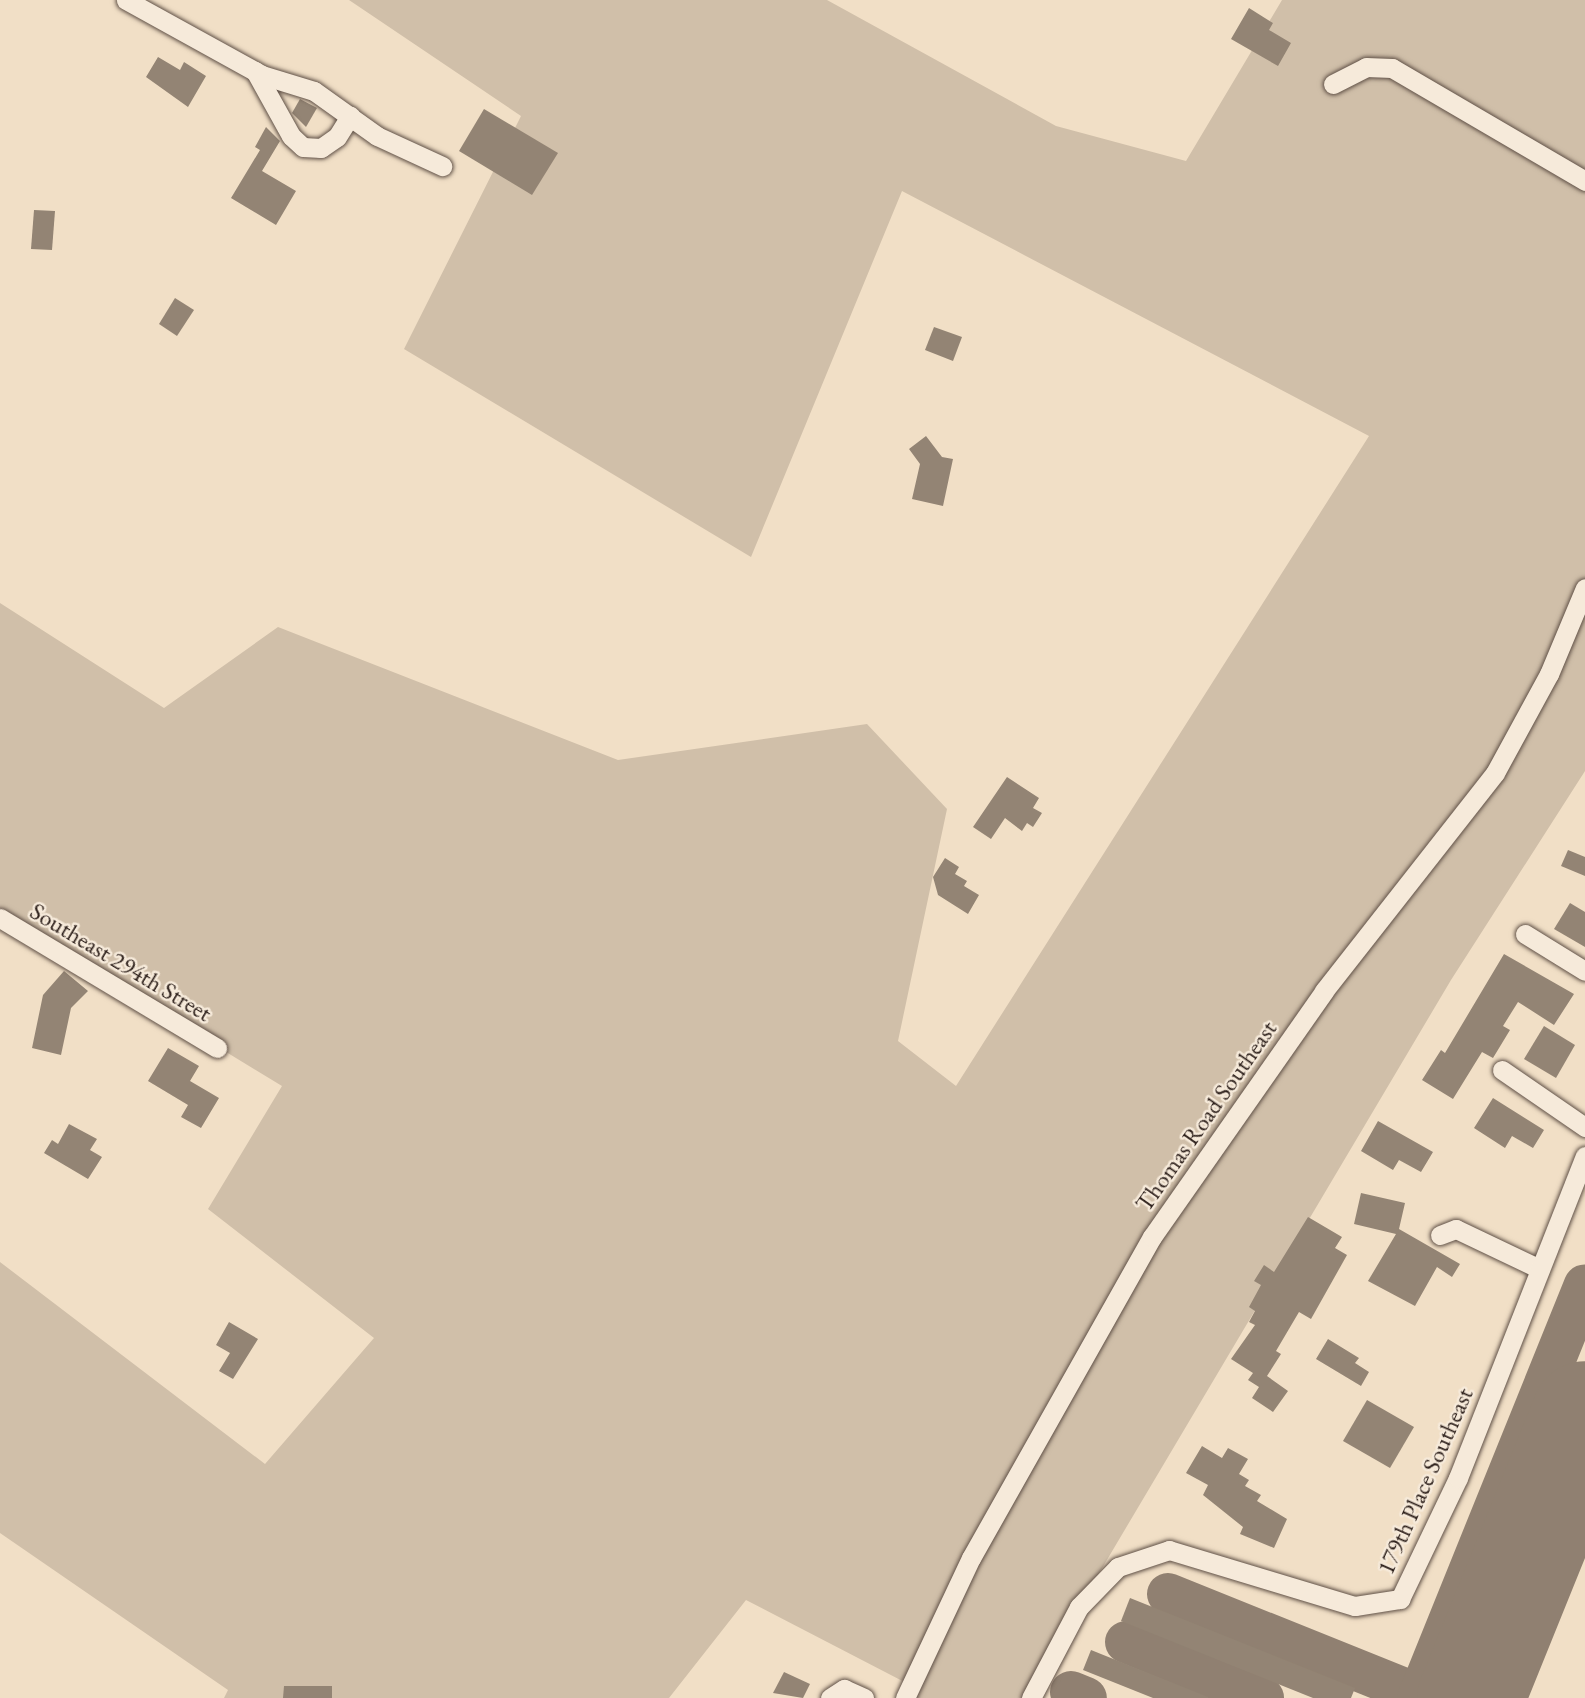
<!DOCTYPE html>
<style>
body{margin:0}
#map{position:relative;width:1585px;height:1698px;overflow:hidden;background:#f1dfc6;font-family:"EB Garamond",serif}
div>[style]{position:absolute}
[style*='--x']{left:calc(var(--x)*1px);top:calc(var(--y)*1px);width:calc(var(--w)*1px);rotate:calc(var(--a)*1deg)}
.green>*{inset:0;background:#d0bfa9}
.taxiway>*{height:42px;margin:-21px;padding:0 21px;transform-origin:21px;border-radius:21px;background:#908071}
.runway>*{height:107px;margin:-53.5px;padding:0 53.5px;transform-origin:53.5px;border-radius:53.5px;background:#908071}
.building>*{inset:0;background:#938474}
.roads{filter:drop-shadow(0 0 2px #5f5046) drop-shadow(0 0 2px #5f5046)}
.minor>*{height:19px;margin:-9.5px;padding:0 9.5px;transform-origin:9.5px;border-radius:9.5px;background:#f6eada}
span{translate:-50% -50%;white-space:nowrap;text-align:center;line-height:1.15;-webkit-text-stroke:5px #f6eada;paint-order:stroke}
.street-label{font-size:24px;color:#2e211c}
</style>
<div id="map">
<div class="green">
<div style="clip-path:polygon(349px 0,827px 0,1056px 126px,1186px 161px,1282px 0,1585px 0,1585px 771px,1451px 980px,1079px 1607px,1031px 1698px,910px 1698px,914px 1687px,746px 1600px,669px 1698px,224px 1698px,228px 1690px,0 1533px,0 1262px,265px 1464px,374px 1338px,208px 1209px,282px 1086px,0 914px,0 603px,164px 708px,278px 627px,618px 760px,867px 724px,947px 809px,898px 1041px,956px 1086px,1369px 436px,902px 191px,751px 557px,404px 349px,521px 116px)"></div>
</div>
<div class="taxiway">
<div style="--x:1571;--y:1448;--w:16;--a:30"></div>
<div style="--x:1168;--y:1594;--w:271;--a:21.9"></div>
<div style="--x:1126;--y:1642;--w:148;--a:22.2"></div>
<div style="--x:1441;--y:1644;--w:83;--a:-32.7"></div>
<div style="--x:1071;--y:1692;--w:16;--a:22"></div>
<div style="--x:1418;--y:1698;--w:445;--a:-68"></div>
</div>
<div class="runway">
<div style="--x:1470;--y:1698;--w:306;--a:-68"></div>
</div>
<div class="building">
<div style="clip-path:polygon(1249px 8px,1273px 23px,1269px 30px,1291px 43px,1278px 66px,1231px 39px)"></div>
<div style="clip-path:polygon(158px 57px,180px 70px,184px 62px,206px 76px,188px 107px,146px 77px)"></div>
<div style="clip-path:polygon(300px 99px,317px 108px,306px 127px,292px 113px)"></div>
<div style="clip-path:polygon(484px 109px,558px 153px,532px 195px,459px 151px)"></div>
<div style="clip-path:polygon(266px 127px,280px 141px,262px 171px,296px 191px,276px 225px,231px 198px,260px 150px,255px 147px)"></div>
<div style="clip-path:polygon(34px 210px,55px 211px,52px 250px,31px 249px)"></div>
<div style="clip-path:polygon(175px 298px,194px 310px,177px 336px,159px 324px)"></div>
<div style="clip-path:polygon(934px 327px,962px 337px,953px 361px,925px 350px)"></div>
<div style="clip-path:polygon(926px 436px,942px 457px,953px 459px,943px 506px,912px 499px,920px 464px,909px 449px)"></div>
<div style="clip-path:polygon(1007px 777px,1039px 798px,1033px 808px,1042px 813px,1033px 827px,1027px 823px,1022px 831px,1005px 818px,991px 839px,973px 827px)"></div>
<div style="clip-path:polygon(1568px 850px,1585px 857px,1585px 876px,1561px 866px)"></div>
<div style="clip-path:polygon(945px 858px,959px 867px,955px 874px,967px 881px,964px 886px,979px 895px,968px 914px,938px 895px,933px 877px)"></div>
<div style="clip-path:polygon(1570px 903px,1585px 912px,1585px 947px,1554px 929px)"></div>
<div style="clip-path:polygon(1504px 954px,1574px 994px,1554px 1025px,1518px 1002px,1503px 1026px,1510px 1030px,1493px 1058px,1482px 1052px,1453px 1099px,1422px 1080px,1441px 1050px,1445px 1053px)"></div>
<div style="clip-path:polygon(64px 971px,88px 991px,71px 1008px,61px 1055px,32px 1048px,43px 995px)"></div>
<div style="clip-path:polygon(1544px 1026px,1575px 1045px,1556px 1078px,1524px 1059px)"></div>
<div style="clip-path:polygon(168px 1048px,199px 1066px,190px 1081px,219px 1098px,201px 1128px,181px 1117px,188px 1105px,148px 1081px)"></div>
<div style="clip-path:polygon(1493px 1098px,1544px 1130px,1533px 1148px,1512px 1136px,1505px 1148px,1474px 1128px)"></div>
<div style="clip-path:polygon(1378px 1121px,1433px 1152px,1421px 1172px,1399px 1160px,1393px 1170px,1361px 1151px)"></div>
<div style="clip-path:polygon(69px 1124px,97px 1139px,90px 1150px,102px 1157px,88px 1179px,44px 1153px,52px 1140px,58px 1144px)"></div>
<div style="clip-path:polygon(1361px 1193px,1405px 1203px,1399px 1229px,1460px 1264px,1452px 1277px,1437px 1267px,1415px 1306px,1368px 1281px,1396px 1234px,1354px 1224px)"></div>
<div style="clip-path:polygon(1308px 1217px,1342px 1237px,1335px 1248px,1347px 1255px,1311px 1319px,1299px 1312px,1276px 1351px,1281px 1354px,1267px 1376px,1288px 1391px,1273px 1412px,1252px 1398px,1259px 1387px,1248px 1380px,1253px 1373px,1231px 1359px,1255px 1325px,1249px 1322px,1255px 1311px,1249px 1307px,1261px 1285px,1254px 1281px,1264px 1265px,1274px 1272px)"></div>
<div style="clip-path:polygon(229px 1322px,258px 1339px,233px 1379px,219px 1371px,230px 1353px,216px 1345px)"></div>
<div style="clip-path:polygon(1328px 1339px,1359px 1358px,1355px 1363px,1369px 1372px,1361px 1386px,1316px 1359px)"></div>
<div style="clip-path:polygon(1367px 1400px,1414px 1427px,1390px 1468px,1343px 1441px)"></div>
<div style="clip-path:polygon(1202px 1446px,1222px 1458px,1228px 1448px,1248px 1459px,1239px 1474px,1249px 1480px,1245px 1486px,1261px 1495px,1257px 1501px,1287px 1519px,1274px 1548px,1240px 1534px,1243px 1527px,1203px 1495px,1208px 1485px,1186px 1473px)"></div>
<div style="clip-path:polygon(1130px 1598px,1355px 1688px,1351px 1698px,1313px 1698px,1121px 1621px)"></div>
<div style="clip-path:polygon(1091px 1650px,1208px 1697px,1208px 1698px,1153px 1698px,1083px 1670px)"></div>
<div style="clip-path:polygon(784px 1672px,810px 1684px,803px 1698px,773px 1693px)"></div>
<div style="clip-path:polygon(284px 1686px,332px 1686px,332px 1698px,283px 1698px)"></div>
</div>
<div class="roads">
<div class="minor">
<div style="--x:126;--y:0;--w:155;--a:28.9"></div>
<div style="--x:262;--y:75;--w:54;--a:17.1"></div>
<div style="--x:314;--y:91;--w:77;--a:35.5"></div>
<div style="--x:377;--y:136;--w:72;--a:24.8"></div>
<div style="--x:255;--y:71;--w:74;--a:61"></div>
<div style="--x:291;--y:136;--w:16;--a:43"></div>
<div style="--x:303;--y:147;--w:18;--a:3"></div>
<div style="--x:321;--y:148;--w:19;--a:-35"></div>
<div style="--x:337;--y:137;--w:25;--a:-58"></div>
<div style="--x:1333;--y:84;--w:37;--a:-27"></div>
<div style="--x:1366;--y:67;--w:26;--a:2"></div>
<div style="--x:1392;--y:68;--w:224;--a:30.3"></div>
<div style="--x:0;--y:918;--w:253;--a:30.9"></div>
<div style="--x:1525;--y:934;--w:70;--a:31.7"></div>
<div style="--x:1502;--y:1070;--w:101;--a:34.5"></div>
<div style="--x:1440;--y:1235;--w:17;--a:-21"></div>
<div style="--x:1456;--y:1229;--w:93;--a:25.5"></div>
<div style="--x:830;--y:1698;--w:17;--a:-33"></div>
<div style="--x:844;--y:1689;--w:22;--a:24"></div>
<div style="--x:905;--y:1698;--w:155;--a:-64.8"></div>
<div style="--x:971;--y:1558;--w:369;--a:-60.6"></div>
<div style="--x:1152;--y:1237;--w:300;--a:-55"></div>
<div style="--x:1324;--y:991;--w:277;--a:-51.9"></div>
<div style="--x:1495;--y:773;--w:113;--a:-61.4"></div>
<div style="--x:1549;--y:674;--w:93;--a:-67.3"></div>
<div style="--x:1031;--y:1698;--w:103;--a:-62.2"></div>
<div style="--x:1079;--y:1607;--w:56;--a:-45.7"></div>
<div style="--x:1118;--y:1567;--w:54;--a:-18.4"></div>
<div style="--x:1169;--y:1550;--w:194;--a:16.8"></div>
<div style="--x:1355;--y:1606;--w:46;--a:-8.8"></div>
<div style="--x:1400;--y:1599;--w:134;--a:-64.4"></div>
<div style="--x:1458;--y:1478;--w:346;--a:-68.5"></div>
</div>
</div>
<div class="street-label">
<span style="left:121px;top:962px;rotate:31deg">Southeast 294th Street</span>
<span style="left:1206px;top:1116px;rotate:-55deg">Thomas Road Southeast</span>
<span style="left:1425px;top:1481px;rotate:-66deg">179th Place Southeast</span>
</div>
</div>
